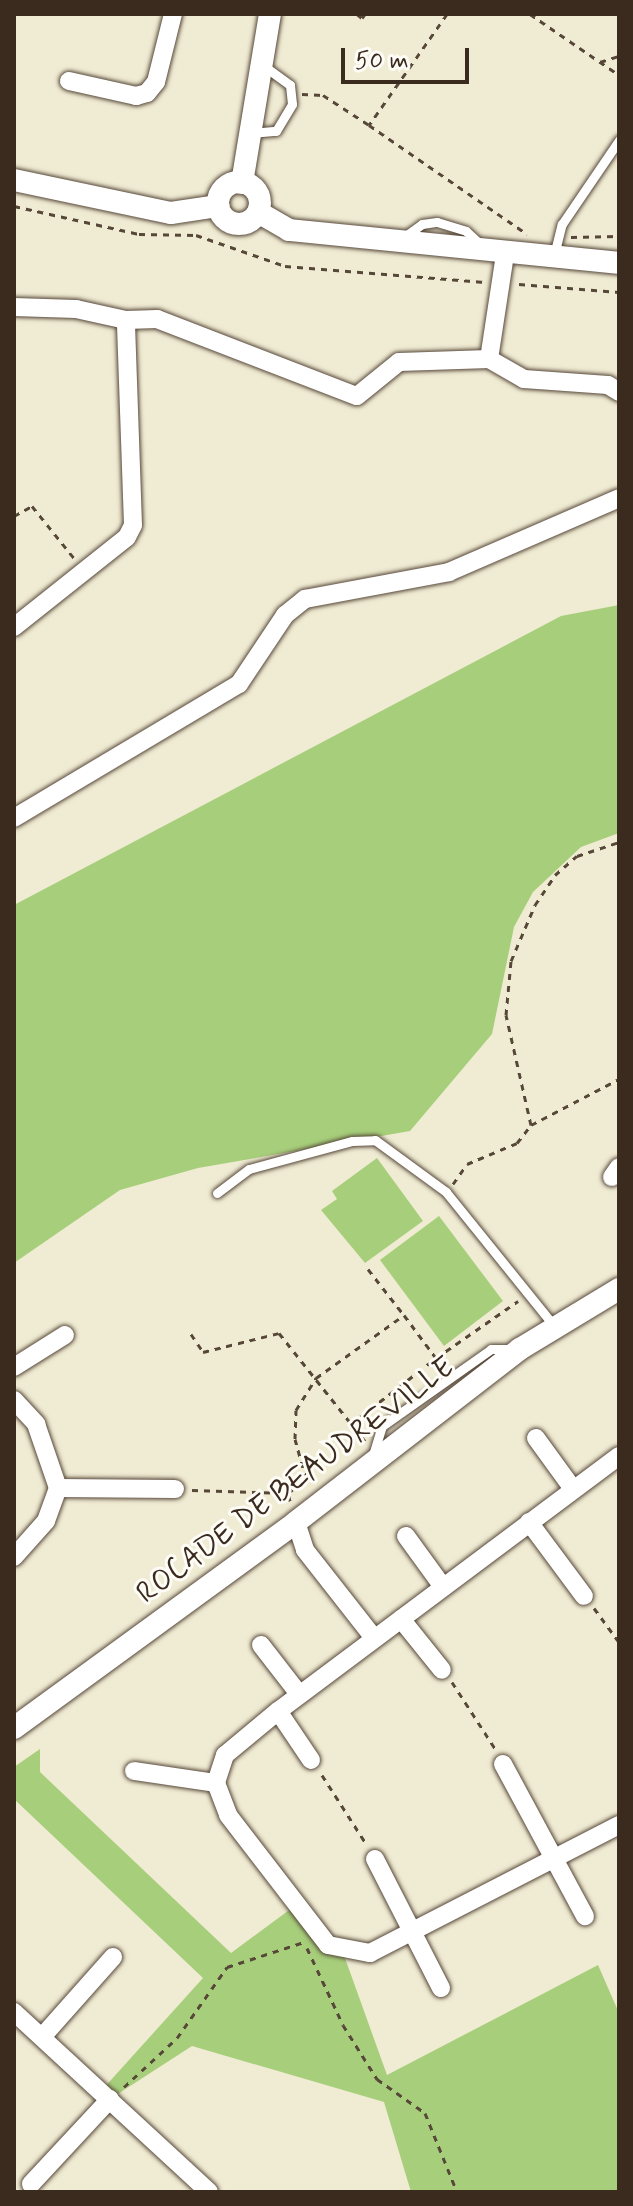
<!DOCTYPE html>
<style>
body{margin:0}
#map{position:relative;width:633px;height:2206px;overflow:hidden;background:#f0ebd3;font-family:Mynerve,sans-serif}
div>[style]{position:absolute}
[style*='--x']{left:calc(var(--x)*1px);top:calc(var(--y)*1px);width:calc(var(--w)*1px);rotate:calc(var(--a)*1deg)}
.green>*{inset:0;background:#a7cf7b}
.path>*{height:3px;margin-top:-1.5px;transform-origin:0;background:repeating-linear-gradient(90deg,#564739 0 6px,transparent 0 12px)}
.roads{filter:drop-shadow(0 0 2px #564739) drop-shadow(0 0 2px #564739)}
.service>*{height:9px;margin:-4.5px;padding:0 4.5px;transform-origin:4.5px;border-radius:4.5px;background:#fff}
.minor>*{height:18px;margin:-9px;padding:0 9px;transform-origin:9px;border-radius:9px;background:#fff}
.tertiary>*{height:22px;margin:-11px;padding:0 11px;transform-origin:11px;border-radius:11px;background:#fff}
.tertiary>.ring{margin:-11px;padding:0;box-sizing:content-box;background:none;border:22px solid #fff;border-radius:50%}
span{translate:-50% -50%;white-space:nowrap;text-align:center;line-height:1.15;-webkit-text-stroke:6px #fdfcf7;paint-order:stroke}
.street-label{font-size:30px;color:#3b2a1e}
.frame{position:absolute;inset:0;border:16px solid #3b2a1e;pointer-events:none}
.scale{position:absolute;left:341px;top:48px;width:128px;height:36px;box-sizing:border-box;border:4px solid #3b2a1e;border-top:0;padding-left:10px;font-size:24px;line-height:28px;white-space:nowrap;color:#3b2a1e;-webkit-text-stroke:6px #fdfcf7;paint-order:stroke}
</style>
<div id="map">
<div class="green">
<div style="clip-path:polygon(619px 605px,619px 833px,581px 847px,533px 892px,514px 927px,492px 1034px,410px 1131px,198px 1168px,120px 1190px,14px 1263px,14px 905px,561px 616px)"></div>
<div style="clip-path:polygon(377px 1158px,423px 1221px,365px 1263px,321px 1210px,337px 1199px,332px 1191px)"></div>
<div style="clip-path:polygon(439px 1216px,503px 1301px,444px 1346px,380px 1260px)"></div>
<div style="clip-path:polygon(40px 1749px,40px 1772px,231px 1953px,296px 1905px,341px 1947px,387px 2075px,598px 1965px,619px 2013px,619px 2192px,411px 2192px,384px 2102px,192px 2046px,110px 2099px,101px 2091px,203px 1978px,14px 1799px,14px 1767px)"></div>
</div>
<div class="path">
<div style="--x:357;--y:14;--w:6;--a:39"></div>
<div style="--x:362;--y:18;--w:5;--a:-53"></div>
<div style="--x:447;--y:14;--w:136;--a:125.1"></div>
<div style="--x:369;--y:125;--w:192;--a:34.6"></div>
<div style="--x:530;--y:14;--w:108;--a:34.4"></div>
<div style="--x:600;--y:62;--w:20;--a:-18"></div>
<div style="--x:302;--y:94;--w:21;--a:3"></div>
<div style="--x:323;--y:95;--w:55;--a:33.1"></div>
<div style="--x:14;--y:206;--w:128;--a:12.6"></div>
<div style="--x:139;--y:234;--w:57;--a:1"></div>
<div style="--x:196;--y:235;--w:94;--a:19.2"></div>
<div style="--x:285;--y:266;--w:200;--a:4.6"></div>
<div style="--x:571;--y:237;--w:48;--a:-1.2"></div>
<div style="--x:519;--y:284;--w:100;--a:4.6"></div>
<div style="--x:14;--y:516;--w:21;--a:-29"></div>
<div style="--x:32;--y:506;--w:67;--a:51.1"></div>
<div style="--x:531;--y:1125;--w:113;--a:-102.8"></div>
<div style="--x:506;--y:1015;--w:54;--a:-84.7"></div>
<div style="--x:511;--y:961;--w:61;--a:-66.8"></div>
<div style="--x:535;--y:905;--w:36;--a:-56"></div>
<div style="--x:555;--y:875;--w:29;--a:-41"></div>
<div style="--x:577;--y:856;--w:44;--a:-18.4"></div>
<div style="--x:453;--y:1184;--w:24;--a:-55"></div>
<div style="--x:467;--y:1164;--w:54;--a:-22.8"></div>
<div style="--x:517;--y:1143;--w:23;--a:-52"></div>
<div style="--x:531;--y:1125;--w:99;--a:-27.6"></div>
<div style="--x:368;--y:1269;--w:58;--a:52"></div>
<div style="--x:191;--y:1334;--w:22;--a:56"></div>
<div style="--x:203;--y:1352;--w:78;--a:-14"></div>
<div style="--x:279;--y:1333;--w:138;--a:51.5"></div>
<div style="--x:351;--y:1424;--w:108;--a:-37.8"></div>
<div style="--x:192;--y:1490;--w:96;--a:1.8"></div>
<div style="--x:290;--y:1501;--w:8;--a:-104"></div>
<div style="--x:288;--y:1493;--w:23;--a:-38"></div>
<div style="--x:306;--y:1479;--w:41;--a:-105.4"></div>
<div style="--x:295;--y:1439;--w:29;--a:-88"></div>
<div style="--x:296;--y:1410;--w:38;--a:-58"></div>
<div style="--x:316;--y:1378;--w:108;--a:-35.6"></div>
<div style="--x:404;--y:1315;--w:54;--a:53.3"></div>
<div style="--x:436;--y:1358;--w:100;--a:-34.8"></div>
<div style="--x:594;--y:1608;--w:42;--a:53.7"></div>
<div style="--x:452;--y:1682;--w:81;--a:57.1"></div>
<div style="--x:322;--y:1775;--w:83;--a:57.3"></div>
<div style="--x:307;--y:1948;--w:85;--a:64.9"></div>
<div style="--x:343;--y:2025;--w:64;--a:57.8"></div>
<div style="--x:377;--y:2079;--w:59;--a:35.3"></div>
<div style="--x:425;--y:2113;--w:85;--a:67.9"></div>
<div style="--x:124;--y:2087;--w:72;--a:-42.8"></div>
<div style="--x:177;--y:2038;--w:87;--a:-54.8"></div>
<div style="--x:227;--y:1967;--w:81;--a:-18"></div>
</div>
<div class="roads">
<div class="service">
<div style="--x:251;--y:133;--w:25;--a:-5"></div>
<div style="--x:276;--y:131;--w:31;--a:-59"></div>
<div style="--x:292;--y:104;--w:19;--a:-96"></div>
<div style="--x:290;--y:85;--w:34;--a:-144"></div>
<div style="--x:400;--y:240;--w:27;--a:-36"></div>
<div style="--x:422;--y:224;--w:15;--a:-8"></div>
<div style="--x:437;--y:222;--w:30;--a:17"></div>
<div style="--x:466;--y:231;--w:21;--a:43"></div>
<div style="--x:554;--y:255;--w:32;--a:-76"></div>
<div style="--x:562;--y:224;--w:102;--a:-55.8"></div>
<div style="--x:217;--y:1193;--w:40;--a:-37"></div>
<div style="--x:249;--y:1169;--w:107;--a:-15.2"></div>
<div style="--x:352;--y:1141;--w:23;--a:-2"></div>
<div style="--x:375;--y:1140;--w:88;--a:36.2"></div>
<div style="--x:446;--y:1192;--w:172;--a:51.1"></div>
<div style="--x:373;--y:1455;--w:30;--a:-73"></div>
<div style="--x:382;--y:1426;--w:133;--a:-35.2"></div>
<div style="--x:491;--y:1349;--w:21;--a:0"></div>
</div>
<div class="minor">
<div style="--x:69;--y:81;--w:69;--a:12.6"></div>
<div style="--x:136;--y:96;--w:11;--a:-15"></div>
<div style="--x:147;--y:93;--w:14;--a:-51"></div>
<div style="--x:156;--y:82;--w:70;--a:-76"></div>
<div style="--x:14;--y:307;--w:62;--a:1.8"></div>
<div style="--x:76;--y:309;--w:51;--a:12.4"></div>
<div style="--x:489;--y:359;--w:106;--a:-81.3"></div>
<div style="--x:14;--y:627;--w:144;--a:-38.5"></div>
<div style="--x:127;--y:537;--w:13;--a:-63"></div>
<div style="--x:133;--y:525;--w:205;--a:-92"></div>
<div style="--x:126;--y:320;--w:31;--a:-2"></div>
<div style="--x:157;--y:319;--w:214;--a:21.1"></div>
<div style="--x:357;--y:396;--w:54;--a:-39"></div>
<div style="--x:399;--y:362;--w:90;--a:-1.9"></div>
<div style="--x:489;--y:359;--w:40;--a:29.7"></div>
<div style="--x:524;--y:379;--w:84;--a:4.1"></div>
<div style="--x:608;--y:385;--w:13;--a:32"></div>
<div style="--x:14;--y:818;--w:262;--a:-30.8"></div>
<div style="--x:239;--y:684;--w:83;--a:-56.3"></div>
<div style="--x:285;--y:615;--w:26;--a:-39"></div>
<div style="--x:305;--y:599;--w:147;--a:-10.6"></div>
<div style="--x:449;--y:572;--w:185;--a:-23.5"></div>
<div style="--x:612;--y:1177;--w:12;--a:-55"></div>
<div style="--x:14;--y:1367;--w:60;--a:-32.1"></div>
<div style="--x:14;--y:1400;--w:33;--a:47"></div>
<div style="--x:36;--y:1424;--w:68;--a:71"></div>
<div style="--x:58;--y:1488;--w:35;--a:110"></div>
<div style="--x:46;--y:1521;--w:48;--a:131.6"></div>
<div style="--x:536;--y:1438;--w:63;--a:54"></div>
<div style="--x:619;--y:1456;--w:426;--a:143.2"></div>
<div style="--x:278;--y:1711;--w:69;--a:140.3"></div>
<div style="--x:225;--y:1755;--w:29;--a:108"></div>
<div style="--x:216;--y:1783;--w:34;--a:69"></div>
<div style="--x:228;--y:1815;--w:164;--a:52.4"></div>
<div style="--x:328;--y:1945;--w:43;--a:10.8"></div>
<div style="--x:370;--y:1953;--w:280;--a:-27.2"></div>
<div style="--x:58;--y:1488;--w:117;--a:0.5"></div>
<div style="--x:296;--y:1522;--w:29;--a:72"></div>
<div style="--x:305;--y:1550;--w:112;--a:51.9"></div>
<div style="--x:529;--y:1522;--w:92;--a:53.4"></div>
<div style="--x:406;--y:1536;--w:63;--a:54"></div>
<div style="--x:401;--y:1619;--w:65;--a:51.2"></div>
<div style="--x:261;--y:1645;--w:62;--a:52.2"></div>
<div style="--x:278;--y:1711;--w:59;--a:56"></div>
<div style="--x:503;--y:1764;--w:173;--a:61.7"></div>
<div style="--x:134;--y:1771;--w:83;--a:8.3"></div>
<div style="--x:375;--y:1859;--w:145;--a:62.9"></div>
<div style="--x:14;--y:2012;--w:265;--a:42.7"></div>
<div style="--x:42;--y:2037;--w:107;--a:-48.4"></div>
<div style="--x:31;--y:2184;--w:116;--a:-47.1"></div>
</div>
<div class="tertiary">
<div style="--x:14;--y:180;--w:160;--a:11.9"></div>
<div style="--x:171;--y:213;--w:48;--a:-8.5"></div>
<div class="ring" style="left:218px;top:182px;width:20px;height:20px"></div>
<div style="--x:242;--y:183;--w:171;--a:-80.6"></div>
<div style="--x:258;--y:212;--w:36;--a:30"></div>
<div style="--x:289;--y:230;--w:332;--a:5.7"></div>
<div style="--x:14;--y:1728;--w:349;--a:-36.1"></div>
<div style="--x:296;--y:1522;--w:283;--a:-37.7"></div>
<div style="--x:520;--y:1349;--w:116;--a:-31.2"></div>
</div>
</div>
<div class="street-label">
<span style="left:296px;top:1481px;rotate:-37deg">ROCADE DE BEAUDREVILLE</span>
</div>
<div class="frame"></div>
<div class="scale">50 m</div>
</div>
